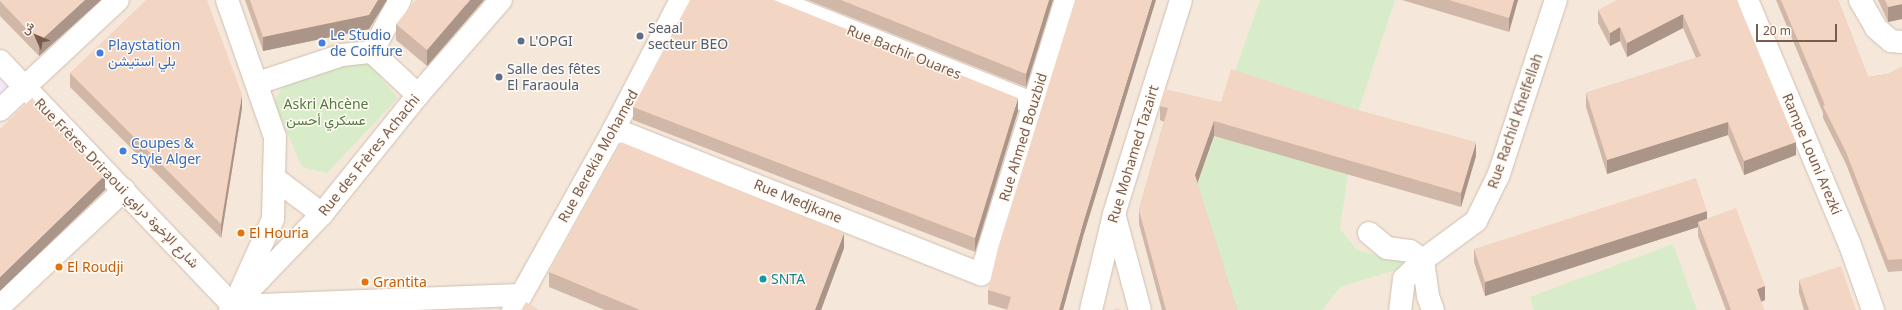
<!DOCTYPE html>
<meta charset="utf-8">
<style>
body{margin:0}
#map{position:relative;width:1902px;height:310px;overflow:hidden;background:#fdf6ec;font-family:"Noto Sans",Vazirmatn,sans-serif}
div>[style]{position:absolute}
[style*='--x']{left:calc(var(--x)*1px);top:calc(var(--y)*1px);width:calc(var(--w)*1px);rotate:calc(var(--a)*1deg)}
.residential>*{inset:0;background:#f5e8da}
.education>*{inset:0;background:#f3e8fa}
.green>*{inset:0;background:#d8ecc9}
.roads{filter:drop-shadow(0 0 1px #d1beb0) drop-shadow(0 0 1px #d1beb0)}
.minor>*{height:22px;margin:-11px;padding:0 11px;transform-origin:11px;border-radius:11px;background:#fff}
.wall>*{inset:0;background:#d1b7a8}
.shaded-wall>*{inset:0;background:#aa9588}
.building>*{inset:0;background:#f3d5c3}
.dots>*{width:11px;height:11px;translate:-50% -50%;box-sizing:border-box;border:2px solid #fffaf3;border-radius:50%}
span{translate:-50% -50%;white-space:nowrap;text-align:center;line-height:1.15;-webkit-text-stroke:3px #fffaf3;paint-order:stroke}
.service-label{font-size:14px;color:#4e5e75}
.left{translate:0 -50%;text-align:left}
.shop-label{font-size:14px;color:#366cbe}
.street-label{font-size:14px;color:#7a5c4d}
.park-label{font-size:14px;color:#537a41}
.food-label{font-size:14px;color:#c56008}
.culture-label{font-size:14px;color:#0d838f}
.north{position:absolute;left:16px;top:16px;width:40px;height:40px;-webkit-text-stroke:3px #fffaf3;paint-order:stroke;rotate:314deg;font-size:11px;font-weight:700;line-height:16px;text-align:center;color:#7a5c4d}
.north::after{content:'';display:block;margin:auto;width:14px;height:18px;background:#7a5c4d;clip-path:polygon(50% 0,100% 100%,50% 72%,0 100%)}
.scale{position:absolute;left:1756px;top:24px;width:81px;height:18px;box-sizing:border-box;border:2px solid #7a5c4d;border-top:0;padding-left:5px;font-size:12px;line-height:14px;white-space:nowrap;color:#7a5c4d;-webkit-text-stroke:3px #fffaf3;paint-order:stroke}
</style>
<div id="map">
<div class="residential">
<div style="clip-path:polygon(0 0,1902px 0,1902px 310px,0 310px)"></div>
</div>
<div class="education">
<div style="clip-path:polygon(0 73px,15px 89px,0 104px)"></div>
</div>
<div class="green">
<div style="clip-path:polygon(1260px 0,1395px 0,1354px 124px,1231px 83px)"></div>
<div style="clip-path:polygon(368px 63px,398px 98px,327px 173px,302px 167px,274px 102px,287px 79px,334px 64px)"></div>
<div style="clip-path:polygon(1215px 136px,1348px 174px,1340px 229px,1357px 250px,1390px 259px,1415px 257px,1402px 268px,1340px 287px,1322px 310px,1233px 310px,1195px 190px)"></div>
<div style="clip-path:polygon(1673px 244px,1697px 310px,1534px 310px,1530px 297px)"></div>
</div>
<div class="roads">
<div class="minor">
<div style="--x:227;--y:0;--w:145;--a:70.7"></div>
<div style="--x:275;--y:137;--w:82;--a:91.4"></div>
<div style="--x:273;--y:219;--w:78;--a:114.3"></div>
<div style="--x:774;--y:0;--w:280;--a:21.8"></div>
<div style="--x:1747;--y:0;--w:266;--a:67.2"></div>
<div style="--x:1850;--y:245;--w:69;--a:70.5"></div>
<div style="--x:1860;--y:0;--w:32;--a:60"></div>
<div style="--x:1876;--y:28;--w:20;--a:41"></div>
<div style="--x:1891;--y:41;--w:11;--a:5"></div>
<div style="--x:372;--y:52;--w:59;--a:-61.7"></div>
<div style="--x:0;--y:61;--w:338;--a:46.4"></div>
<div style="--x:258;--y:83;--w:89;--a:-18.4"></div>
<div style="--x:342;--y:55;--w:30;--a:-6"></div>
<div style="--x:372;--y:52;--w:63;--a:43.1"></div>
<div style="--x:0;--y:110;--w:161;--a:-43"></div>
<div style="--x:614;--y:129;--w:395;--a:21.6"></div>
<div style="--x:981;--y:274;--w:287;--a:-72.8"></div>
<div style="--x:274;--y:178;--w:60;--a:36.9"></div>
<div style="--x:1115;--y:217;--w:96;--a:75"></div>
<div style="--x:1369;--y:233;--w:23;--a:40"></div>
<div style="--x:1387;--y:248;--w:23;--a:7"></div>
<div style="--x:1410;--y:251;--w:16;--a:35"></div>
<div style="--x:1423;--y:260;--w:27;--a:135"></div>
<div style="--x:1404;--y:279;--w:31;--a:97"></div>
<div style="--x:0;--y:306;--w:170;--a:-43.1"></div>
<div style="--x:233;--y:306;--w:288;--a:-2.2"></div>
<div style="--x:230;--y:310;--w:133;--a:-46.2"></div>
<div style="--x:322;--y:214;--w:153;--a:-51.1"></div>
<div style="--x:418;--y:95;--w:126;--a:-48.9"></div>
<div style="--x:513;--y:310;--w:207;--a:-60.8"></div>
<div style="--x:614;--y:129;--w:145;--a:-62.6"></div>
<div style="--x:1091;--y:310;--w:99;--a:-76.5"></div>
<div style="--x:1114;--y:214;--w:224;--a:-72.6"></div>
<div style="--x:1433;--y:310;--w:15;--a:-110"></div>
<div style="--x:1428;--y:296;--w:36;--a:-98"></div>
<div style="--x:1423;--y:260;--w:66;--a:-36.3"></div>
<div style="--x:1476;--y:221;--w:52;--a:-63.9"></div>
<div style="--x:1499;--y:174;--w:183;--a:-71.9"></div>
</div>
</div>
<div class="wall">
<div style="clip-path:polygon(0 0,101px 0,39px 56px,0 16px)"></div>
<div style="clip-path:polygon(245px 0,387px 0,369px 29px,263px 51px)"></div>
<div style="clip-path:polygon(484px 0,427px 66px,396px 40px,396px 24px)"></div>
<div style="clip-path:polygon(808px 0,1053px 0,1026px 87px)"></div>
<div style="clip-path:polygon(1402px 0,1518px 0,1509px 32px)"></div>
<div style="clip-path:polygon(1737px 0,1796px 155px,1744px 175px,1728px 135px,1607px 174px,1586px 107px,1586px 93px,1696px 58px,1683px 28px,1627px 57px,1620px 41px,1610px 46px,1598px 23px,1598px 10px)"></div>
<div style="clip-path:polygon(1776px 0,1838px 0,1868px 77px,1888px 74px,1902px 67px,1902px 271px,1888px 272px,1846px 164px,1823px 118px,1823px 113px)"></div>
<div style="clip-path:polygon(1878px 0,1902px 0,1902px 19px,1888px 22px)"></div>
<div style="clip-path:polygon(70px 73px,242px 108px,221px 238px,70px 87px)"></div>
<div style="clip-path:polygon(1221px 102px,1476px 156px,1461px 207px,1214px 136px,1197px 183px,1237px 310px,1162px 310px,1139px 224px,1139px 210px,1164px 122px,1160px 120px,1160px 106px)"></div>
<div style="clip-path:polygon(633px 107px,1018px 111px,975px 252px,633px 120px)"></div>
<div style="clip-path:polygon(1707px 218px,1765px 300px,1761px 302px,1764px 310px,1726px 310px,1698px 236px,1698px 227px,1485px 296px,1474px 262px,1474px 249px)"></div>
<div style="clip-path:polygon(1083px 237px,1063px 310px,1007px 310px,1008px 310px,988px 304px,988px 290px)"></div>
<div style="clip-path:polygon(844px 248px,821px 310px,605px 310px,549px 287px,549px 272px)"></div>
<div style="clip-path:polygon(1799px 280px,1856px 310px,1804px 310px,1799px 293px)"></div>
</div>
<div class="shaded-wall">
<div style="clip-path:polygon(85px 0,101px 0,39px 56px,39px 42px)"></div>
<div style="clip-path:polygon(378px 0,387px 0,369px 29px,263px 51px,263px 37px)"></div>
<div style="clip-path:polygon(470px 0,484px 0,427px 66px,427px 50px)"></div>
<div style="clip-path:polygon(1049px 0,1053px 0,1026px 87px,1026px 74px)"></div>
<div style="clip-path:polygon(1152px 0,1156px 0,1083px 237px,1063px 310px,1059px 310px,1083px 223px)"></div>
<div style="clip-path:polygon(1514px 0,1518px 0,1509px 32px,1509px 18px)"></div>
<div style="clip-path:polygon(1902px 4px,1902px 19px,1888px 22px,1888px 7px)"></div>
<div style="clip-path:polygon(1683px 14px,1683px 28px,1627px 57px,1627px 43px)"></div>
<div style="clip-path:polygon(1620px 27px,1620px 41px,1610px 46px,1610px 33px)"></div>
<div style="clip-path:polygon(242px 94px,242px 108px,221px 238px,221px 224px)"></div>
<div style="clip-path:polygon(1018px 98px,1018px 111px,975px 252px,975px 238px)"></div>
<div style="clip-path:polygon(1214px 121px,1214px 136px,1195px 190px,1195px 175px)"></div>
<div style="clip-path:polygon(1728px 122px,1728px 135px,1607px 174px,1607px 160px)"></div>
<div style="clip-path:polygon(1476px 142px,1476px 156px,1461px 207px,1461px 193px)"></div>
<div style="clip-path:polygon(1796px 142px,1796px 155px,1744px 175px,1744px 161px)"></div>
<div style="clip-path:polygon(105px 175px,105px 190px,0 291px,0 277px)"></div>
<div style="clip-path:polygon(1707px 211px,1707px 224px,1698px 222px,1698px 227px,1485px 296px,1485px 282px)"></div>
<div style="clip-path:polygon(844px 233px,844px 248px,821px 310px,815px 310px)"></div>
<div style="clip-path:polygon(1765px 286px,1765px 300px,1757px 303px,1757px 289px)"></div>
</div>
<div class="building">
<div style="clip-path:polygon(0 0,85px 0,39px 42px,0 1px)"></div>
<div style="clip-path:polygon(146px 0,207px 0,242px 94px,221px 224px,70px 73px)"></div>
<div style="clip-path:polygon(250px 0,378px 0,369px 15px,263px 37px)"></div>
<div style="clip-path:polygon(416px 0,470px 0,427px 50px,396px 24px)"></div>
<div style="clip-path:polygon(690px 0,774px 0,1018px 98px,975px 238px,633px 107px)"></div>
<div style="clip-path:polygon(841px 0,1049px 0,1026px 74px)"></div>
<div style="clip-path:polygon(1075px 0,1152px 0,1083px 223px,1059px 310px,1007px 310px,1011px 297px,988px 290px,998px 248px)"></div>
<div style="clip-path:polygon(1449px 0,1514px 0,1509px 18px)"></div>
<div style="clip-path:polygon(1617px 0,1737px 0,1796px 142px,1744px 161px,1728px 122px,1607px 160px,1586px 93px,1701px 56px,1683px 14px,1627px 43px,1620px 27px,1610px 33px,1598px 10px)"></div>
<div style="clip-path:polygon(1781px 0,1838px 0,1868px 77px,1888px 74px,1902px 67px,1902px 259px,1888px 260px,1846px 152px,1823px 106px,1825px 105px)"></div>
<div style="clip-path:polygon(1885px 0,1902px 0,1902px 4px,1888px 7px)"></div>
<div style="clip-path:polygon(1231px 69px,1354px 109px,1476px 142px,1461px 193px,1214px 121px,1195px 175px,1237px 310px,1166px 310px,1139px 210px,1168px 108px,1160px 106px,1165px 89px,1221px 102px)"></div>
<div style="clip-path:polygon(32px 98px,105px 175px,0 277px,0 129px)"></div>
<div style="clip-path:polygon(621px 142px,844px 233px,815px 310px,640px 310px,549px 272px)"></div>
<div style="clip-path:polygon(1696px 178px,1707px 211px,1485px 282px,1474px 249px)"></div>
<div style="clip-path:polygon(1736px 208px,1765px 286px,1757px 289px,1764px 310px,1731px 310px,1698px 222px)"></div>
<div style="clip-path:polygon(1841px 266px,1856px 310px,1809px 310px,1799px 280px)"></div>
<div style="clip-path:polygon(526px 302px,539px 310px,521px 310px)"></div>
<div style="clip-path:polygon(1117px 308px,1121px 310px,1113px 310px)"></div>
</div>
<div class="dots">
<div style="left:640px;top:36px;background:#5c6f8a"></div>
<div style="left:521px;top:41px;background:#5c6f8a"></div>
<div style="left:322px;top:43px;background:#3f7fe0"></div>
<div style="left:100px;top:53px;background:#3f7fe0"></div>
<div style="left:499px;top:77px;background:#5c6f8a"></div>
<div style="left:123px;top:151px;background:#3f7fe0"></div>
<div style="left:241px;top:233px;background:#e8710a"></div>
<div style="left:59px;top:267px;background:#e8710a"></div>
<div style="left:763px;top:279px;background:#0f9aa8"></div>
<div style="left:365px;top:282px;background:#e8710a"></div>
</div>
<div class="service-label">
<span class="left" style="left:648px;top:36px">Seaal<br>secteur BEO</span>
<span class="left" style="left:529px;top:41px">L'OPGI</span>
<span class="left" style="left:507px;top:77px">Salle des fêtes<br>El Faraoula</span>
</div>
<div class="shop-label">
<span class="left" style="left:330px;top:43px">Le Studio<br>de Coiffure</span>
<span class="left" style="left:108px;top:53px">Playstation<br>بلي استيشن</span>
<span class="left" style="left:131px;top:151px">Coupes &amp;<br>Style Alger</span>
</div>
<div class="street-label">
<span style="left:904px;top:52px;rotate:22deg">Rue Bachir Ouares</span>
<span style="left:1515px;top:121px;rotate:-71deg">Rue Rachid Khelfellah</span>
<span style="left:1023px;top:137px;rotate:-73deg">Rue Ahmed Bouzbid</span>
<span style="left:1133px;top:154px;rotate:-73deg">Rue Mohamed Tazairt</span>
<span style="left:1812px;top:154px;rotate:67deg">Rampe Louni Arezki</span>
<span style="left:369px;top:155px;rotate:-51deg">Rue des Frères Achachi</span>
<span style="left:598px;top:156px;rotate:-61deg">Rue Berekia Mohamed</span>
<span style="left:117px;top:183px;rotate:46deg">Rue Frères Driraoui شارع الإخوة دراوي</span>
<span style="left:798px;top:201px;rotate:22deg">Rue Medjkane</span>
</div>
<div class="park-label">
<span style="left:326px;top:112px">Askri Ahcène<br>عسكري أحسن</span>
</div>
<div class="food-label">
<span class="left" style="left:249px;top:233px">El Houria</span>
<span class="left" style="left:67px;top:267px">El Roudji</span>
<span class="left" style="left:373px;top:282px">Grantita</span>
</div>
<div class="culture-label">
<span class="left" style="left:771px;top:279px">SNTA</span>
</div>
<div class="north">ش</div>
<div class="scale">20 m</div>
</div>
